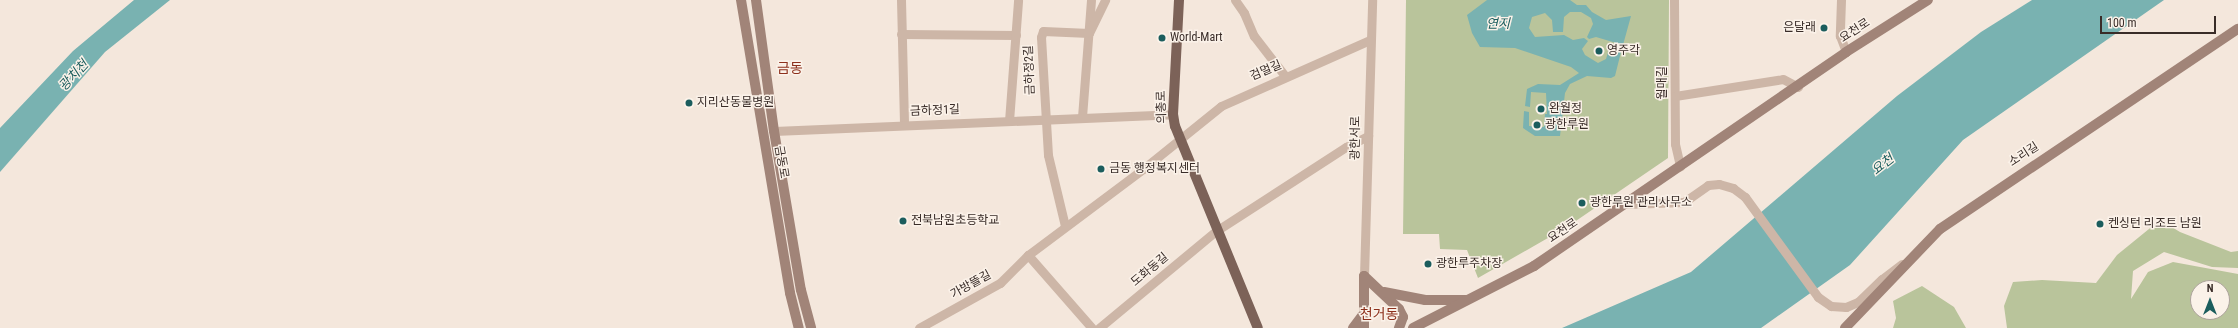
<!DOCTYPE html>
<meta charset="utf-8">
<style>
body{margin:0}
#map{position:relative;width:2238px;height:328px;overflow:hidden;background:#f4e7dc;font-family:"Roboto Condensed","Noto Sans KR",sans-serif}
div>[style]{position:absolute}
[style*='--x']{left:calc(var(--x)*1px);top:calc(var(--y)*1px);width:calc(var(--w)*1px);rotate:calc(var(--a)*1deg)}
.green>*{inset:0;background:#b9c49b}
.water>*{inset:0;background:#79b2b1}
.street>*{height:9px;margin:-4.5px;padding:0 4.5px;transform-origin:4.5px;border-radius:4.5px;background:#cdb6a7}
.secondary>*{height:10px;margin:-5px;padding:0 5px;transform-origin:5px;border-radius:5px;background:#a18478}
.primary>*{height:10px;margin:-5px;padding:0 5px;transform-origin:5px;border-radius:5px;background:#7c6258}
.dots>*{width:11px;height:11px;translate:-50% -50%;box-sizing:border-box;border:2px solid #fbf2e9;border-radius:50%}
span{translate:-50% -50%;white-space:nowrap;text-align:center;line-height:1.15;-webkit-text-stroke:3px #fbf2e9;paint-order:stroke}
.poi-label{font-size:12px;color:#392c28}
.right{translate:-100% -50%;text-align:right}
.left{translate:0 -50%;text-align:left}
.street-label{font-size:12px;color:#392c28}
.water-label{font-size:13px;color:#1b5d5d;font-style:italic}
.quarter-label{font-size:14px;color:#8d301c}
.north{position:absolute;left:2190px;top:280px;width:40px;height:40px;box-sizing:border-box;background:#fbf2e9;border:1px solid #ada39c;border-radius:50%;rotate:0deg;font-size:11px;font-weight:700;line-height:16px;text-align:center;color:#392c28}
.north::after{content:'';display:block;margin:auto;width:14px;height:18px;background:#1b5d5d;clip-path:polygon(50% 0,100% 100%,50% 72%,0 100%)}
.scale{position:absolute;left:2100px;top:16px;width:116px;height:18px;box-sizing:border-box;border:2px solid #392c28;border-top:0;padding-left:5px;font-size:12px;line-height:14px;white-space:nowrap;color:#392c28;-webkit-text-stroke:3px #fbf2e9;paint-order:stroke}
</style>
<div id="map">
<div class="green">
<div style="clip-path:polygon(1406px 0,1669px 0,1668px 158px,1567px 227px,1478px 278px,1467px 250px,1440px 249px,1439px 234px,1403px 234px)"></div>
<div style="clip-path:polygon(evenodd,2160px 220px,2180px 232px,2231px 252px,2238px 251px,2238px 268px,2212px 267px,2164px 252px,2133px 271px,2131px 299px,2148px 272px,2173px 262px,2238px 274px,2238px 328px,2007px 328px,2004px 306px,2013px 282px,2042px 280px,2096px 283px,2117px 255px,2160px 220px,2198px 288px,2222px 288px,2222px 312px,2198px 312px,2198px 288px)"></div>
<div style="clip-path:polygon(1922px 286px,1954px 307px,1966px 328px,1893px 328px,1896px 318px,1893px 301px)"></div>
</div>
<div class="water">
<div style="clip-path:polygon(134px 0,170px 0,105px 52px,0 172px,0 128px,73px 51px)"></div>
<div style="clip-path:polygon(1487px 0,1570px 0,1577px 5px,1586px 5px,1592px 12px,1606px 20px,1631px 16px,1623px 45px,1596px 37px,1589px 39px,1587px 37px,1593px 24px,1591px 18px,1581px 12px,1570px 12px,1564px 17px,1563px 32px,1553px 32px,1552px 20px,1545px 13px,1532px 17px,1529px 28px,1535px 37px,1564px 35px,1573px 40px,1584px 38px,1588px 41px,1582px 49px,1585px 55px,1598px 63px,1606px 59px,1610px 46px,1622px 48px,1615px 76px,1611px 78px,1587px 76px,1570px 84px,1565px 93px,1560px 136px,1535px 136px,1523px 128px,1524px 111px,1529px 112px,1529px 126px,1544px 127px,1545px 114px,1547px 114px,1546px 93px,1531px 92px,1530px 107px,1525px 106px,1527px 89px,1538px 84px,1560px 85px,1579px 73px,1571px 67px,1515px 48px,1480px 47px,1472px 33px,1467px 15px)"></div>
<div style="clip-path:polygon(2032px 0,2164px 0,1963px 140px,1850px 265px,1761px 328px,1562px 328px,1691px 272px,1897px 96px,1981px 32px)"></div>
</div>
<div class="street">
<div style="--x:901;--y:0;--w:124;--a:88.6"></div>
<div style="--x:1235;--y:0;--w:16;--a:55"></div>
<div style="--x:1244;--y:13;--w:25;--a:67"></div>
<div style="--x:1254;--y:36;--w:51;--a:52.2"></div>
<div style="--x:1674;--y:0;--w:144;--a:89.6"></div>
<div style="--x:1675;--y:144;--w:23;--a:77"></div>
<div style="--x:1841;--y:0;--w:36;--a:92"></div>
<div style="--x:1840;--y:36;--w:17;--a:69"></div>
<div style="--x:901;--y:34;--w:115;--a:0.5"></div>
<div style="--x:1675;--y:96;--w:109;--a:-8.9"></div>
<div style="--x:1783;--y:79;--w:17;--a:28"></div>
<div style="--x:1082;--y:117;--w:117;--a:-85.6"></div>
<div style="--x:1009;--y:121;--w:121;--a:-85.7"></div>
<div style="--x:774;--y:131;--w:399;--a:-2.4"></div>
<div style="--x:1627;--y:204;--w:57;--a:-2"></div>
<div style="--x:1684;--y:202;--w:29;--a:-35"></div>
<div style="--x:1708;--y:185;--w:11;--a:-5"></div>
<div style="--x:1719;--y:184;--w:15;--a:16"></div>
<div style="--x:1733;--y:188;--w:15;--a:37"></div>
<div style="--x:1745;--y:197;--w:124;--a:53.9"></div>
<div style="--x:1818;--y:297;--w:16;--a:35"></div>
<div style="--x:1831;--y:306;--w:15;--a:4"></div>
<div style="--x:1846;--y:307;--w:13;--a:-23"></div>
<div style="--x:1858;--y:302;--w:33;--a:-44"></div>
<div style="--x:1882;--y:279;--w:25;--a:-37"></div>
<div style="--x:1065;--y:226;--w:73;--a:-103.5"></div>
<div style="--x:1048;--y:155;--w:118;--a:-93.4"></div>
<div style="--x:1041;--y:37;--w:6;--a:-72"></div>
<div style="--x:1043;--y:31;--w:46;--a:2.5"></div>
<div style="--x:1089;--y:33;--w:37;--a:-64"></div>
<div style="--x:1028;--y:255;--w:97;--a:48.8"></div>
<div style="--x:1364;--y:276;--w:276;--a:-88.3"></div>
<div style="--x:919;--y:328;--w:93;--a:-29.1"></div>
<div style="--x:1000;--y:283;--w:40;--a:-45"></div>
<div style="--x:1028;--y:255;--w:144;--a:-36.8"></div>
<div style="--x:1143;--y:169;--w:100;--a:-38.9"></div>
<div style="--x:1221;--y:106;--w:163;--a:-23.9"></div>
<div style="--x:1099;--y:328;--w:152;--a:-39.7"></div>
<div style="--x:1216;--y:231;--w:155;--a:-32.9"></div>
<div style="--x:1346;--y:147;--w:25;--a:-27"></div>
</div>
<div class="secondary">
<div style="--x:741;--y:0;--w:297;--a:80.5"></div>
<div style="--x:790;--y:293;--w:36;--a:76"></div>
<div style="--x:756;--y:0;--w:132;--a:82.2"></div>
<div style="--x:774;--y:131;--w:161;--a:80.4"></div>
<div style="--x:801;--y:290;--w:39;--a:75"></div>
<div style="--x:1364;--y:276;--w:48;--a:43.3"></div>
<div style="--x:1399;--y:309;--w:9;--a:63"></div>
<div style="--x:1403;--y:317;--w:12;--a:110"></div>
<div style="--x:1384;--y:292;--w:42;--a:11"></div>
<div style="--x:1425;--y:300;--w:41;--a:0"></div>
<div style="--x:1353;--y:328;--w:15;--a:-53"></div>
<div style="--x:1364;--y:328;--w:52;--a:-90"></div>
<div style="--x:1413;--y:328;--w:136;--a:-27.1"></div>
<div style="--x:1534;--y:266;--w:378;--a:-34.4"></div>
<div style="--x:1846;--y:52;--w:97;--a:-32.4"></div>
<div style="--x:1845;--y:328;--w:137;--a:-46.2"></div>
<div style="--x:1940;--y:229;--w:359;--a:-33.9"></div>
</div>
<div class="primary">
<div style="--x:1179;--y:0;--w:114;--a:93"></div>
<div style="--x:1173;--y:114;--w:12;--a:81"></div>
<div style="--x:1175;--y:126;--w:218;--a:67.7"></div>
</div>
<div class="dots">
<div style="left:1824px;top:28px;background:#1b5d5d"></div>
<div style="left:1162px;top:38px;background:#1b5d5d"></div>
<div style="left:1599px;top:51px;background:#1b5d5d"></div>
<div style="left:689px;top:103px;background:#1b5d5d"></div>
<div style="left:1541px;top:109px;background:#1b5d5d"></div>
<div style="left:1537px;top:125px;background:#1b5d5d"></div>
<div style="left:1101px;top:169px;background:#1b5d5d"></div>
<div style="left:1582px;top:203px;background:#1b5d5d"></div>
<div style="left:903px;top:221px;background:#1b5d5d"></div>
<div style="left:2100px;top:224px;background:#1b5d5d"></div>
<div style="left:1428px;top:264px;background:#1b5d5d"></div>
</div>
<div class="poi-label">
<span class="right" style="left:1816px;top:28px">은달래</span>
<span class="left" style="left:1170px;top:38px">World-Mart</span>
<span class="left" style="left:1607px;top:51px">영주각</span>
<span class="left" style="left:697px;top:103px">지리산동물병원</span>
<span class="left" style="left:1549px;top:109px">완월정</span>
<span class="left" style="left:1545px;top:125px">광한루원</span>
<span class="left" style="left:1109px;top:169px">금동 행정복지센터</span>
<span class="left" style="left:1590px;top:203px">광한루원 관리사무소</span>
<span class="left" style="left:911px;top:221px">전북남원초등학교</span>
<span class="left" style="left:2108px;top:224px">켄싱턴 리조트 남원</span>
<span class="left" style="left:1436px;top:264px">광한루주차장</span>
</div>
<div class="street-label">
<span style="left:1855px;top:31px;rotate:-33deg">요천로</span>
<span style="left:1030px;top:70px;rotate:-92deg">금하정2길</span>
<span style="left:1266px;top:71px;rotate:-23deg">검멀길</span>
<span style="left:1663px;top:83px;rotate:-90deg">월매길</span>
<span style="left:1162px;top:107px;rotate:-91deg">의총로</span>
<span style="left:935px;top:111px;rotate:-2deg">금하정1길</span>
<span style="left:1356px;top:138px;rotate:-89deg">광한서로</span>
<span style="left:2024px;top:155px;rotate:-33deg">소리길</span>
<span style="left:781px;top:162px;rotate:80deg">금동로</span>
<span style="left:1563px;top:231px;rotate:-34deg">요천로</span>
<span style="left:1150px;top:270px;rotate:-40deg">도화동길</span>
<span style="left:971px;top:285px;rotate:-29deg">가방뜰길</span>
</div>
<div class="water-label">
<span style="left:1498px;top:24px">연지</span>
<span style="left:74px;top:76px;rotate:-47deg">광치천</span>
<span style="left:1883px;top:165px;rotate:-38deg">요천</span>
</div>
<div class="quarter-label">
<span style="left:790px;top:68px">금동</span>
<span style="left:1379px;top:314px">천거동</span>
</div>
<div class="north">N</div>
<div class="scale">100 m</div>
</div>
